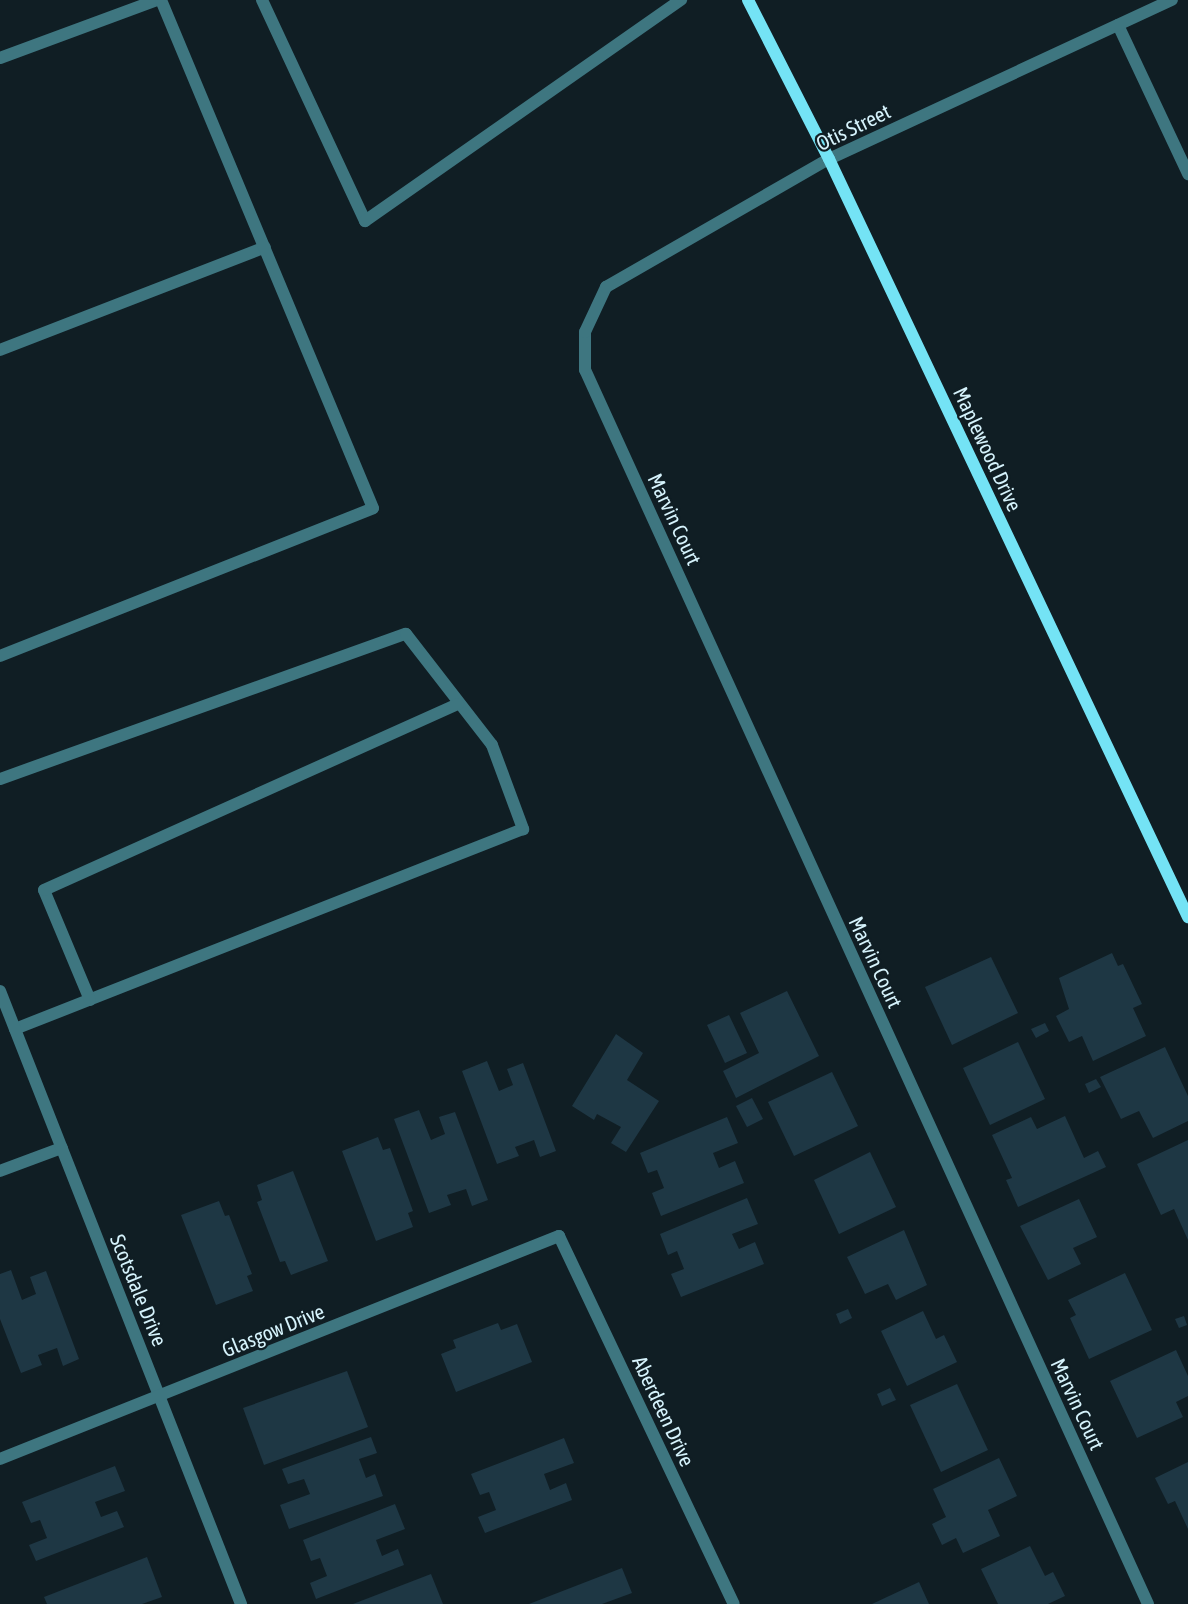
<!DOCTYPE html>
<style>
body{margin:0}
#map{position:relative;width:1188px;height:1604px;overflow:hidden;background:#101e24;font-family:"Asap Condensed",sans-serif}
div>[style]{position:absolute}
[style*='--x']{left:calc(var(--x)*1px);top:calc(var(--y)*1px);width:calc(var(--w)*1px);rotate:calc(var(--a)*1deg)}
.building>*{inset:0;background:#1e3744}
.lane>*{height:12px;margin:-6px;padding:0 6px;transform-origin:6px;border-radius:6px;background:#3e7680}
.street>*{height:12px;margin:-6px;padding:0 6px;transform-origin:6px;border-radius:6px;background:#3e7680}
.secondary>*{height:12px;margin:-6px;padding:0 6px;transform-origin:6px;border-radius:6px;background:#74e3f5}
span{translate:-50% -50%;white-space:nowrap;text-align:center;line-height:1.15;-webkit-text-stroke:4.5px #101e24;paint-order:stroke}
.street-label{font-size:21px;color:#d6f3fc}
</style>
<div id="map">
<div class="building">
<div style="clip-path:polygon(1112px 953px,1118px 966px,1123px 964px,1142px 1004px,1133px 1008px,1146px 1036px,1093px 1061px,1082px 1036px,1069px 1042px,1056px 1016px,1069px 1009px,1059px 978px)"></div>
<div style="clip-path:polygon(991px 957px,1018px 1013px,952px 1045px,925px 987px)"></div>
<div style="clip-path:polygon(787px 991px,819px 1056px,736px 1098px,723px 1071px,759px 1053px,740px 1013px)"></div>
<div style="clip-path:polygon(729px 1015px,747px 1053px,725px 1063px,707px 1025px)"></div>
<div style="clip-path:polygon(1045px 1023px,1049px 1031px,1036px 1038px,1031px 1029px)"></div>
<div style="clip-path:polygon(616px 1034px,643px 1053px,627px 1080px,659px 1101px,626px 1152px,611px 1143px,621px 1127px,597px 1114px,594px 1120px,572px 1106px)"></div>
<div style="clip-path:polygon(1018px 1042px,1045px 1099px,990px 1125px,963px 1068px)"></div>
<div style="clip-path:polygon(1165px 1047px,1188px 1096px,1188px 1121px,1153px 1138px,1139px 1111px,1121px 1119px,1100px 1077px)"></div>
<div style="clip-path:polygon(487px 1061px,499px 1091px,513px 1085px,507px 1069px,523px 1063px,556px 1151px,540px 1157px,534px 1140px,515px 1147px,519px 1156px,497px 1164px,462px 1071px)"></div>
<div style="clip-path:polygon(832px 1072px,858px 1126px,794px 1156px,768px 1102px)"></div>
<div style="clip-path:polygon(1096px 1079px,1101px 1087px,1089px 1093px,1085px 1084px)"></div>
<div style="clip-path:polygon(752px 1098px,763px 1119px,747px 1127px,736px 1106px)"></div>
<div style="clip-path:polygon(419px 1110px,431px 1140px,445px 1134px,439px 1117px,455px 1112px,488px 1200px,472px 1206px,466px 1189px,447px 1195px,451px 1205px,429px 1213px,394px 1119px)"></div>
<div style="clip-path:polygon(1065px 1116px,1084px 1158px,1098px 1151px,1106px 1167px,1018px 1207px,1006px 1180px,1012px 1178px,992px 1135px,1031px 1117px,1037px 1129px)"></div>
<div style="clip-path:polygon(727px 1117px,738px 1143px,713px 1153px,719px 1168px,735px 1161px,744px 1183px,661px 1216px,652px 1193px,664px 1188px,657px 1170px,648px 1173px,640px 1153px)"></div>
<div style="clip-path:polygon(378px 1137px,383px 1150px,390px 1148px,413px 1211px,408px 1213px,413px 1227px,376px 1241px,342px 1151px)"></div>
<div style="clip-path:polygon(1188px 1140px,1188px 1240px,1174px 1209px,1161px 1215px,1137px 1164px)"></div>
<div style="clip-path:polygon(870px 1152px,896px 1207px,839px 1234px,814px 1180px)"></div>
<div style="clip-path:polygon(293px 1171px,328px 1261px,291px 1275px,285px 1261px,280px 1262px,257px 1202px,262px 1200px,257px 1185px)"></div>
<div style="clip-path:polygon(747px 1198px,758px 1224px,732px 1234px,739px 1249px,755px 1242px,764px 1264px,681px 1297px,671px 1274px,684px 1269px,677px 1251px,668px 1255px,660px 1234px)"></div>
<div style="clip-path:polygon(1079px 1199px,1097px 1237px,1073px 1248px,1081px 1264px,1048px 1280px,1020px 1226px)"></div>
<div style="clip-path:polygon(219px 1201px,225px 1216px,229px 1215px,252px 1274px,247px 1276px,253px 1291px,216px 1305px,181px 1215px)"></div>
<div style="clip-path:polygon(904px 1230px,927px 1285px,896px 1300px,888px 1284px,865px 1294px,847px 1257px)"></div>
<div style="clip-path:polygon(11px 1270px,22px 1300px,36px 1294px,30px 1277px,46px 1271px,79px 1359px,63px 1366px,57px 1348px,38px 1355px,42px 1365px,21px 1373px,0 1319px,0 1274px)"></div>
<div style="clip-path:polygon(1125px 1273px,1152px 1330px,1089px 1359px,1070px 1318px,1076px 1315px,1068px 1300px)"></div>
<div style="clip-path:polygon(848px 1309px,852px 1318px,840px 1324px,836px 1314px)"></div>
<div style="clip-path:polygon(923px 1311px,936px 1339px,944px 1335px,957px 1362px,907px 1386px,881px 1331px)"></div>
<div style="clip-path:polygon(1184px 1316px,1187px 1325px,1179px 1328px,1175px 1319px)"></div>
<div style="clip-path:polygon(498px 1323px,501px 1330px,517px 1324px,532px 1362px,456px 1392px,441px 1354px,456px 1348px,453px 1340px)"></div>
<div style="clip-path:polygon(1176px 1350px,1188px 1376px,1188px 1396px,1176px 1402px,1183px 1417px,1137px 1438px,1110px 1381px)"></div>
<div style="clip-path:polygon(347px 1371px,368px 1427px,264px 1465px,243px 1408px)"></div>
<div style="clip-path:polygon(957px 1384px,988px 1450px,941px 1472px,910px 1405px)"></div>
<div style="clip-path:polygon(890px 1388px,896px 1400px,882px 1406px,877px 1394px)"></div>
<div style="clip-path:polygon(371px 1437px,377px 1453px,359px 1459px,366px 1478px,375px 1474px,383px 1496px,289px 1529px,280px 1505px,310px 1494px,304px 1479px,288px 1484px,282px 1469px)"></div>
<div style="clip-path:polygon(564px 1438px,574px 1463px,544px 1474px,550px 1490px,566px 1483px,572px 1500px,485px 1533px,478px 1517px,496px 1510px,489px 1492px,480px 1495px,471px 1474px)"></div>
<div style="clip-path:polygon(999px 1458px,1017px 1496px,988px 1510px,1000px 1536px,963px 1553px,956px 1538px,942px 1545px,932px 1524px,946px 1517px,933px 1489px)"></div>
<div style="clip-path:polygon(1188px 1462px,1188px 1529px,1175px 1501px,1168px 1504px,1155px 1478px)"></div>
<div style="clip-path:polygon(115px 1466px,125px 1491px,95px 1502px,101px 1517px,117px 1511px,124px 1527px,36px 1561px,29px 1545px,47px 1538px,40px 1520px,31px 1523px,22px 1502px)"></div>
<div style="clip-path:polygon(395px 1504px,405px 1529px,376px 1540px,382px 1556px,398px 1549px,404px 1565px,316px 1599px,310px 1583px,327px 1576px,320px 1558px,311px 1561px,303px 1540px)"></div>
<div style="clip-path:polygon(1030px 1546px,1045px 1576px,1053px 1572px,1065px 1596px,1048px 1604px,998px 1604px,981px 1569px)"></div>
<div style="clip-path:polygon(147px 1557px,162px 1597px,142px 1604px,47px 1604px,44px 1597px)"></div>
<div style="clip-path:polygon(622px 1568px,632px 1593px,602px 1604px,529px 1604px)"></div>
<div style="clip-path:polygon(431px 1574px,443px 1604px,353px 1604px)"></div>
<div style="clip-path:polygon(919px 1582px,929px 1604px,872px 1604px)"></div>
</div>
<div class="lane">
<div style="--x:262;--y:0;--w:244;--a:65"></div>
<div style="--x:365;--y:221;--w:386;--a:-35"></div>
<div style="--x:0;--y:58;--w:167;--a:-20.3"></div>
<div style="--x:0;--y:350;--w:284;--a:-21.2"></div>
<div style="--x:0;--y:656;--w:401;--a:-21.6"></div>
<div style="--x:373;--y:508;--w:550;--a:-112.65"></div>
<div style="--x:0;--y:779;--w:431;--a:-19.7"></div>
<div style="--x:406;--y:634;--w:140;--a:52.2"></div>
<div style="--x:492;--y:745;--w:90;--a:69.7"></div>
<div style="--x:523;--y:829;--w:546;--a:158.51"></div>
<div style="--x:90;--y:1000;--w:119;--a:-112.7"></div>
<div style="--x:44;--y:890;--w:454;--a:-24.2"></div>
<div style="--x:0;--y:1171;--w:66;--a:-20.4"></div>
</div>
<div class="street">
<div style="--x:1118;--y:25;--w:165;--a:64.8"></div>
<div style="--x:0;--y:991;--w:659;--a:68.54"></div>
<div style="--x:0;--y:1459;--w:602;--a:-21.75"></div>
<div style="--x:559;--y:1236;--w:407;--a:64.6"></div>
<div style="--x:1148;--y:1604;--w:1356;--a:-114.52"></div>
<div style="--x:585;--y:370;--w:38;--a:-90"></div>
<div style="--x:585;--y:332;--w:50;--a:-65"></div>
<div style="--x:606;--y:287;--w:257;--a:-29.9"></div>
<div style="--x:829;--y:159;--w:378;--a:-24.9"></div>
</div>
<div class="secondary">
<div style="--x:748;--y:0;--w:178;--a:63"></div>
<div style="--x:829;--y:159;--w:839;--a:64.66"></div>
</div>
<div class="street-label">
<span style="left:853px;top:127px;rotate:-26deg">Otis Street</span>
<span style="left:988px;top:449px;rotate:65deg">Maplewood Drive</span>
<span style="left:675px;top:519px;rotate:65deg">Marvin Court</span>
<span style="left:876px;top:962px;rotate:65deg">Marvin Court</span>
<span style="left:139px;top:1290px;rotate:68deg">Scotsdale Drive</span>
<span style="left:273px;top:1330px;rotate:-22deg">Glasgow Drive</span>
<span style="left:1078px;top:1404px;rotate:65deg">Marvin Court</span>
<span style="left:664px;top:1411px;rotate:65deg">Aberdeen Drive</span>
</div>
</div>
